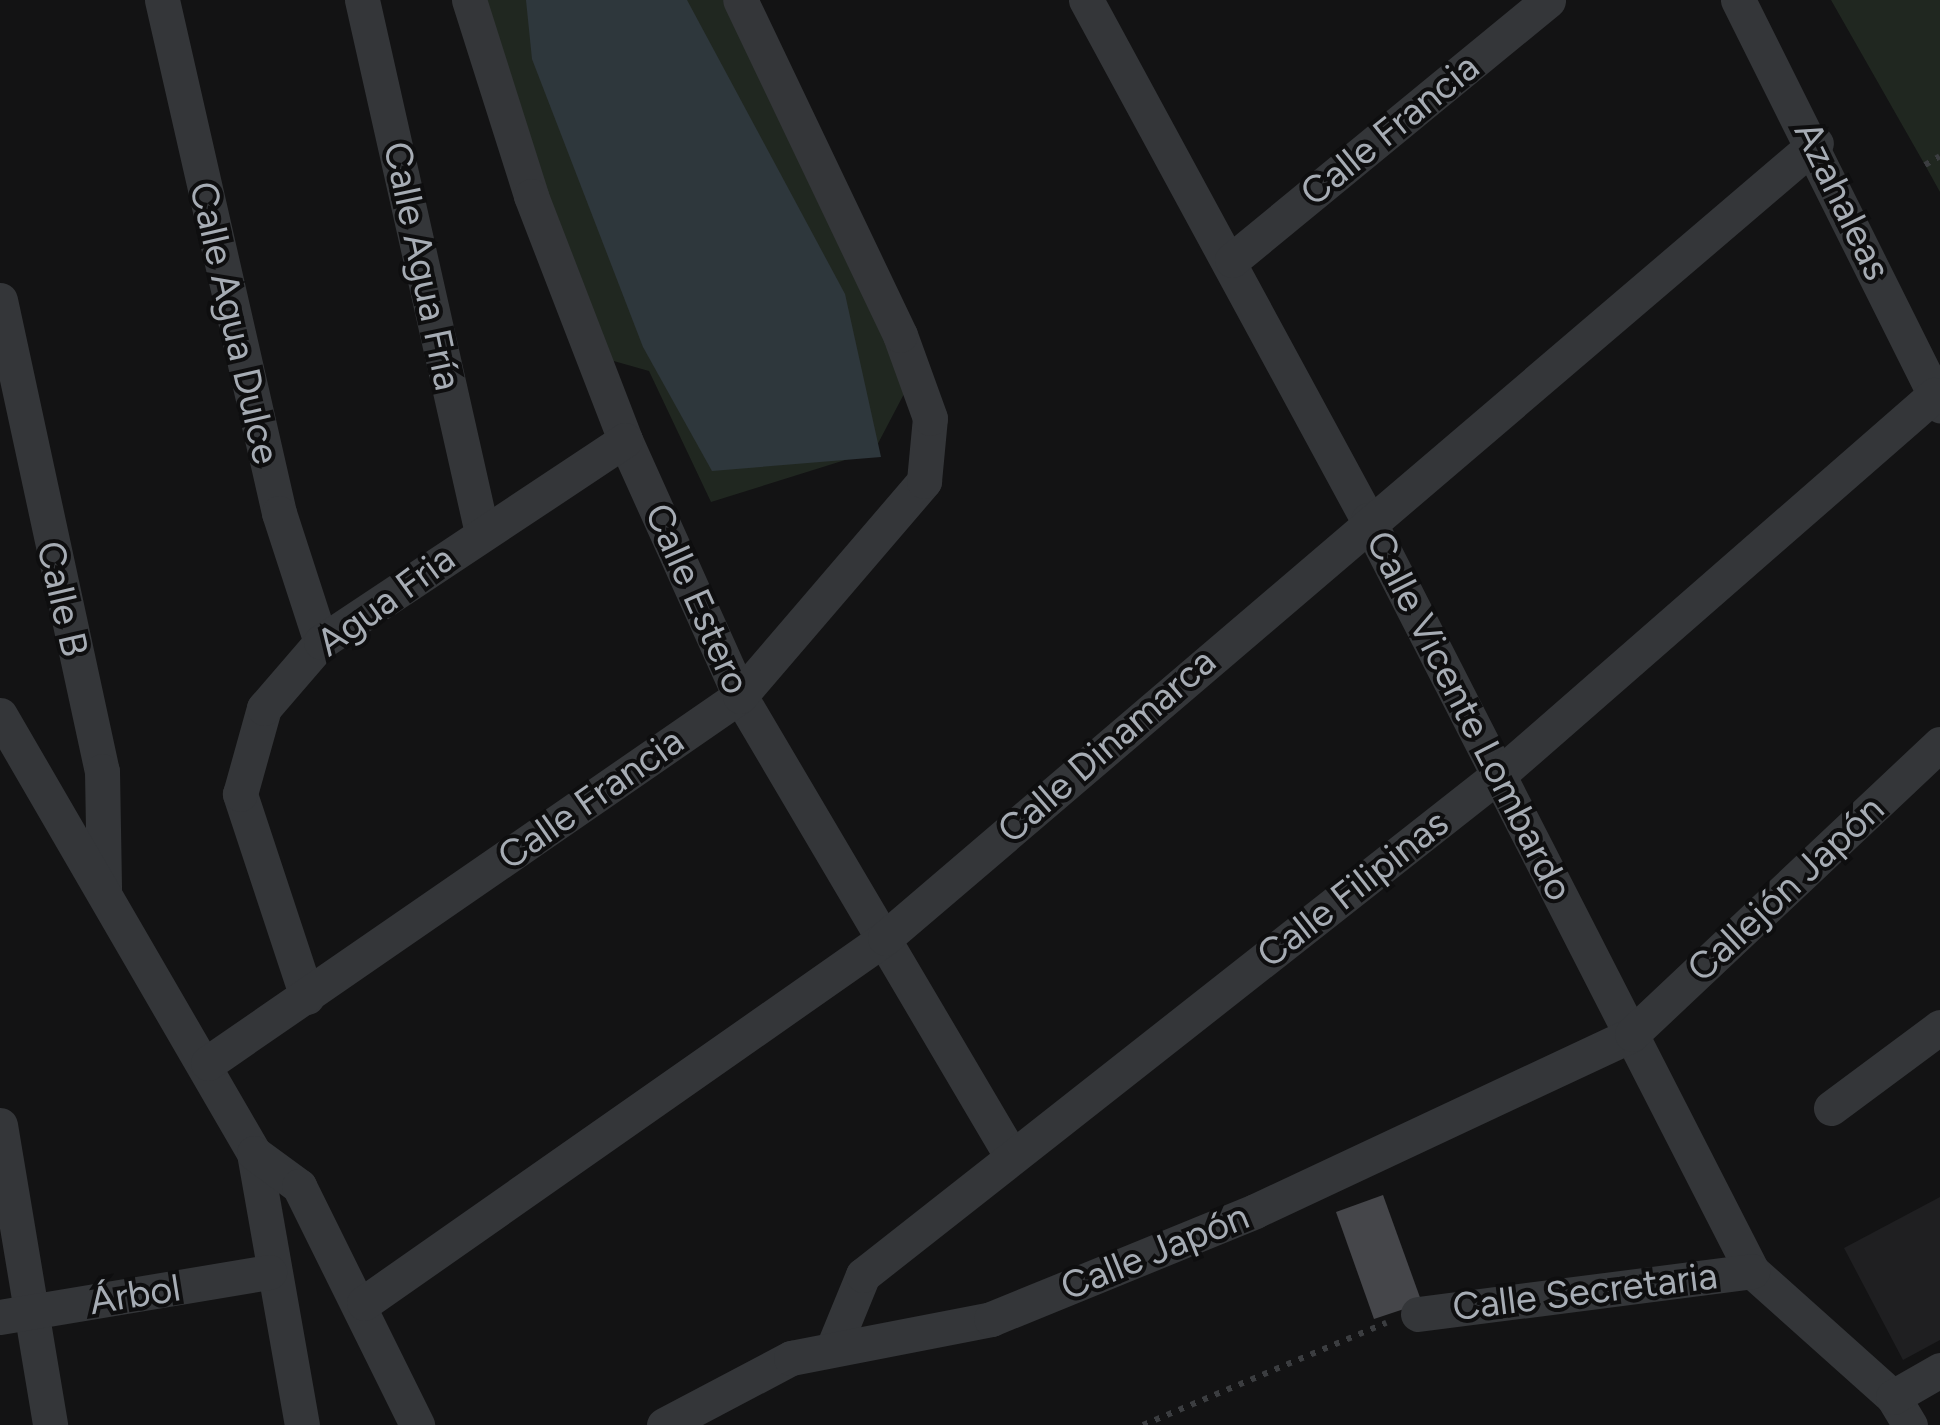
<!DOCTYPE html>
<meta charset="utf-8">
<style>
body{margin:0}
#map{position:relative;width:1940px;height:1425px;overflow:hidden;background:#131314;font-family:Figtree,sans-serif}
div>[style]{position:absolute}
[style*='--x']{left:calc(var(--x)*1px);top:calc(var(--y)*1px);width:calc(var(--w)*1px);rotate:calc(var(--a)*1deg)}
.built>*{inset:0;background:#1f1f21}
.green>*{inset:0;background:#202720}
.water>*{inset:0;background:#2e373c}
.building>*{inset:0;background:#45464a}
.path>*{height:6px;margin-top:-3px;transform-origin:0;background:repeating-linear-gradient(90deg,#3b3d40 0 5px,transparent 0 13px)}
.minor>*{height:35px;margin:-17.5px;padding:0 17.5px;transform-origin:17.5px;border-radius:17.5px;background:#343639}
span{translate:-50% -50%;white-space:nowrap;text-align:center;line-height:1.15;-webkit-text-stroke:8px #0e0e0f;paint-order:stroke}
.street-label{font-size:38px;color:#a6acb4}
</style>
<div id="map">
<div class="built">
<div style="clip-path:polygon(1940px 1197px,1940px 1340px,1903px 1360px,1844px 1248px)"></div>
</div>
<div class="green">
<div style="clip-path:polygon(470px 0,736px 0,800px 124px,905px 392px,874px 451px,711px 502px,649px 371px,596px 356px)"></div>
<div style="clip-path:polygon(1831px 0,1940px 0,1940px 192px,1925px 165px)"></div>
</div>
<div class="water">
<div style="clip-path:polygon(526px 0,687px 0,845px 294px,881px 457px,712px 471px,643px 347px,532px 59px)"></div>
</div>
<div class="building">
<div style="clip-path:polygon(1383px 1195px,1422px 1303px,1374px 1319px,1336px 1212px)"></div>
</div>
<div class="path">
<div style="--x:1925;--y:165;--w:17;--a:-31"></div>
<div style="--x:1143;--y:1425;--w:264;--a:-22.8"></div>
</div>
<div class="minor">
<div style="--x:162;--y:0;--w:526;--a:77.15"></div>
<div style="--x:279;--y:513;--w:136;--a:72"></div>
<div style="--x:362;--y:0;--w:546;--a:77.31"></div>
<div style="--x:469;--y:0;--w:206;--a:72.4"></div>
<div style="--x:531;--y:196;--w:261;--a:68.9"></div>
<div style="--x:625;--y:440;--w:281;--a:65.8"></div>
<div style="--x:740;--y:696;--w:535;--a:59.46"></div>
<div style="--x:1086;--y:0;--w:592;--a:61.53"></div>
<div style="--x:1368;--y:520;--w:843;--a:62.92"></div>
<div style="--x:1752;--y:1271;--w:189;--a:41.8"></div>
<div style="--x:1893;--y:1397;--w:33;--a:59"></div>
<div style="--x:1738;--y:0;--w:453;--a:63.5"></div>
<div style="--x:1232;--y:260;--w:409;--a:-39.4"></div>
<div style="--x:0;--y:300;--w:482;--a:77.8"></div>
<div style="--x:102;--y:771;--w:118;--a:89"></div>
<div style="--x:0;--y:715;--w:506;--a:59.89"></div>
<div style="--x:254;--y:1153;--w:276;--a:80"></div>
<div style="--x:307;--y:997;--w:214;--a:-108.3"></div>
<div style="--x:240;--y:794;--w:89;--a:-74.4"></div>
<div style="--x:264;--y:708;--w:87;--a:-49.2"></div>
<div style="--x:321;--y:642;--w:365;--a:-33.6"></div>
<div style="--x:208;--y:1063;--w:646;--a:-34.6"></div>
<div style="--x:740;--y:696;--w:283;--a:-49.4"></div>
<div style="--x:924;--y:481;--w:63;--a:-84.6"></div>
<div style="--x:930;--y:418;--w:88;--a:-109.9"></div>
<div style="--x:900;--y:335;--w:371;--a:-115.5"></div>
<div style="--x:1831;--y:1108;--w:136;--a:-36.6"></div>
<div style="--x:0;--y:1125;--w:304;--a:80.5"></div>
<div style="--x:254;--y:1153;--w:56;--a:36.3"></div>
<div style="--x:299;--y:1186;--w:267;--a:63.7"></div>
<div style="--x:364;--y:1303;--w:636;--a:-35.01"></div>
<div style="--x:885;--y:938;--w:1224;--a:-40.49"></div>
<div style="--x:1418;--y:1314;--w:337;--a:-7.3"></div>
<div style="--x:0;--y:1317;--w:273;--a:-9.5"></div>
<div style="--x:833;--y:1348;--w:79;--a:-67.7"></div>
<div style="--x:863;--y:1275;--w:812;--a:-38.2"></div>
<div style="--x:1501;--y:773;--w:575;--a:-41.12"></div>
<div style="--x:1893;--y:1397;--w:54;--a:-29.9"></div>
<div style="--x:664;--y:1425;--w:144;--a:-27.8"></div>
<div style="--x:791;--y:1358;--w:204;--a:-11"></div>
<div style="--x:991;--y:1319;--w:285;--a:-22.2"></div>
<div style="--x:1255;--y:1211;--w:416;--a:-25.1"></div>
<div style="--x:1632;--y:1034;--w:423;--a:-43.3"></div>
</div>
<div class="street-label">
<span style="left:1390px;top:130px;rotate:-39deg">Calle Francia</span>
<span style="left:1842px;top:201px;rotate:64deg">Azahaleas</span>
<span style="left:422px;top:266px;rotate:78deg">Calle Agua Fría</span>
<span style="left:234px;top:323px;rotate:77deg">Calle Agua Dulce</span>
<span style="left:62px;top:599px;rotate:77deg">Calle B</span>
<span style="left:697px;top:599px;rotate:66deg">Calle Estero</span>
<span style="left:386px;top:601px;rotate:-36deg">Agua Fria</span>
<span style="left:1469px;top:716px;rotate:63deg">Calle Vicente Lombardo</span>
<span style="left:1107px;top:746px;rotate:-41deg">Calle Dinamarca</span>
<span style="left:591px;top:799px;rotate:-35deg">Calle Francia</span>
<span style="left:1353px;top:889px;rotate:-38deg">Calle Filipinas</span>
<span style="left:1786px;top:889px;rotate:-43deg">Callejón Japón</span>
<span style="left:1155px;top:1252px;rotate:-22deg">Calle Japón</span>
<span style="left:1585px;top:1292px;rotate:-7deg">Calle Secretaria</span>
<span style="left:135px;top:1295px;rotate:-9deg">Árbol</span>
</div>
</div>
